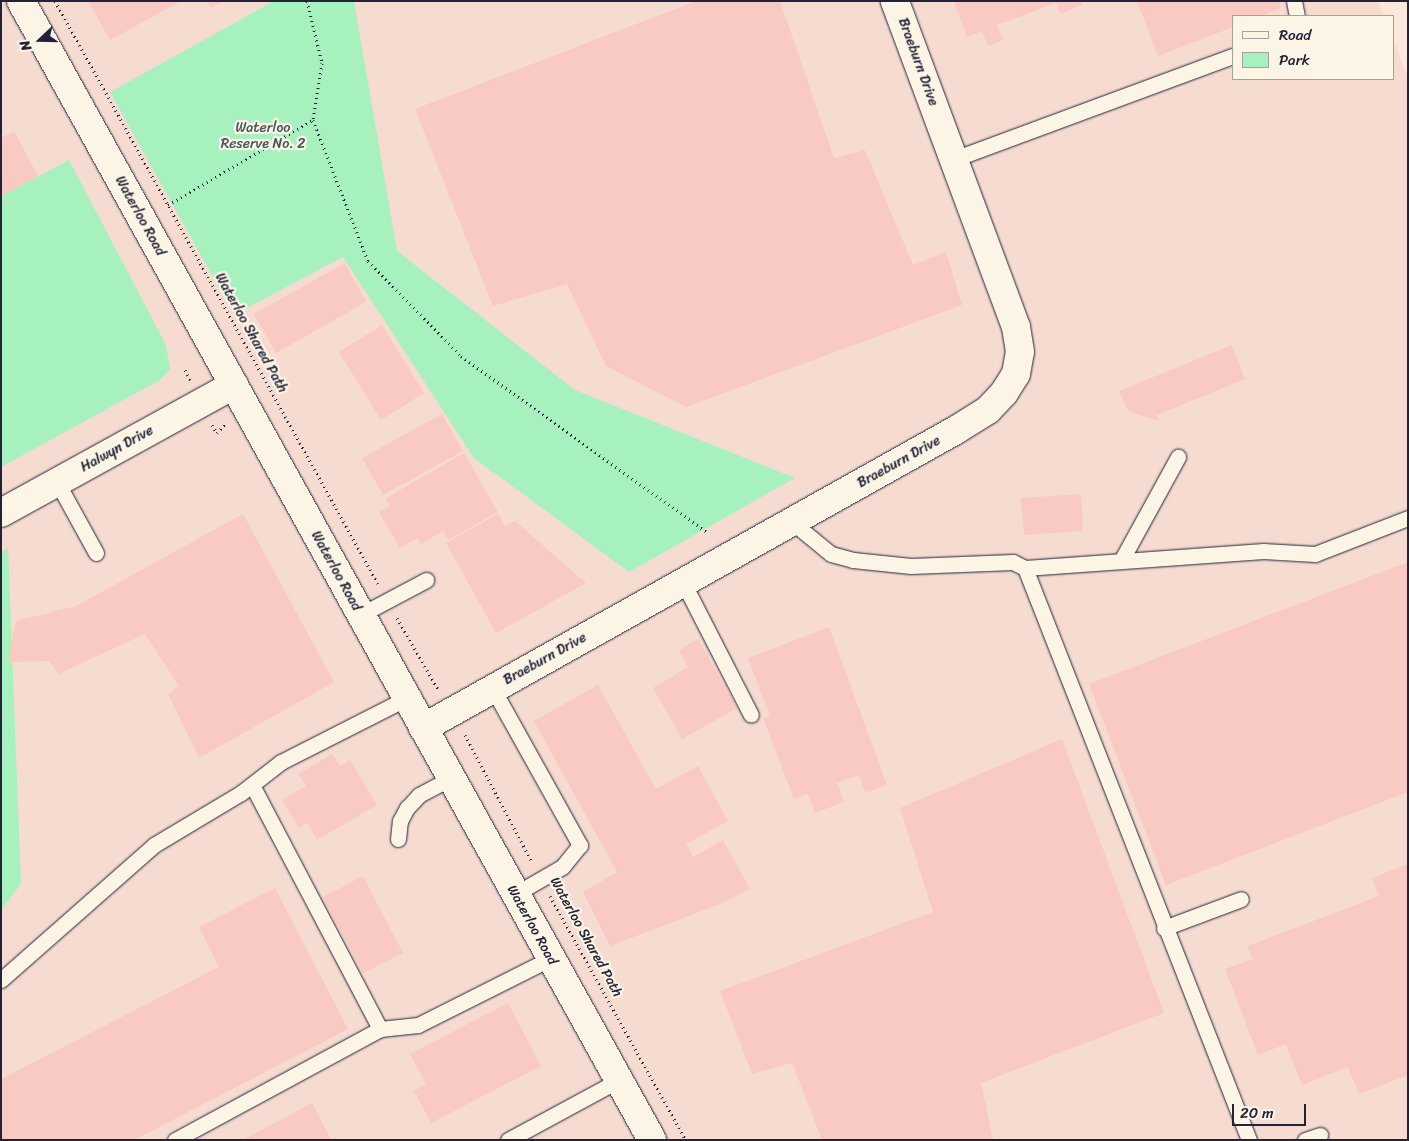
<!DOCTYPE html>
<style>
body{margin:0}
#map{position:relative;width:1409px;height:1141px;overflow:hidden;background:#fbe8db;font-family:Sriracha,sans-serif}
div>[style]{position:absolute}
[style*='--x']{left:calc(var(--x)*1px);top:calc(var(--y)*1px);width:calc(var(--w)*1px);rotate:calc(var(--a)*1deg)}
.built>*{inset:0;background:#f6dbd1}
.green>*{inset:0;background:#a7f1bf}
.building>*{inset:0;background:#f9c9c3}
.path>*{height:3px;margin-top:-1.5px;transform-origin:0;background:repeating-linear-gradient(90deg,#22223b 0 1px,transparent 0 5px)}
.roads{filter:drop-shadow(0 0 1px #22223b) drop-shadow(0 0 1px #22223b)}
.lane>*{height:15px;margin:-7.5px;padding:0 7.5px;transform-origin:7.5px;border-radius:7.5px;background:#fcf5e5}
.street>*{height:28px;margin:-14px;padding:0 14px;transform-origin:14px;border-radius:14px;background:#fcf5e5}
.secondary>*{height:28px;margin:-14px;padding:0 14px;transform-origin:14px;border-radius:14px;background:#fcf5e5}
span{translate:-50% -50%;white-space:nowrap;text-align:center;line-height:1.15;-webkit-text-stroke:4.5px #fcf5e5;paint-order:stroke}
.street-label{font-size:14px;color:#22223b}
.park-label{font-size:14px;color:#43565c}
.frame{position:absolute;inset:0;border:2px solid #22223b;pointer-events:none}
.legend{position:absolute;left:1232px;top:15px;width:162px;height:65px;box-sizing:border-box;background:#fcf5e5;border:1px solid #a5a1a1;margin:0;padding:6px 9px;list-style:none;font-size:15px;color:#22223b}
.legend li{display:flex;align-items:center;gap:10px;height:25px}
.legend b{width:25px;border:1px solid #a5a1a1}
.north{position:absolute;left:15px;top:15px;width:50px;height:50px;-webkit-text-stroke:4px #fcf5e5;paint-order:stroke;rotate:249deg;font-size:14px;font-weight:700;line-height:20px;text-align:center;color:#22223b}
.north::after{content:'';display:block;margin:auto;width:18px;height:22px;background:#22223b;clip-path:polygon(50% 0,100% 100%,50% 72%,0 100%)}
.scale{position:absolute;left:1232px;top:1104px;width:74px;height:22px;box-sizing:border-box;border:2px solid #22223b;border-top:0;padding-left:6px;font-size:15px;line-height:18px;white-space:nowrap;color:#22223b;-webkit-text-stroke:4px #fcf5e5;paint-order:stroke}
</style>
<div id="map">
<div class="built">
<div style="clip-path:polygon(1px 1px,1378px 1px,1384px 16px,1233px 16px,1233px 79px,1393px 79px,1393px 39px,1408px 79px,1408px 1140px,1px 1140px)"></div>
</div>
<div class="green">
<div style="clip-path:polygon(274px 1px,354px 1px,397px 251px,575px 390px,795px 478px,629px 572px,474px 458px,343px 257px,234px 315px,110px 92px)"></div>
<div style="clip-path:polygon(69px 160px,166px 345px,170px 369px,160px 380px,1px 467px,1px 196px)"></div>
<div style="clip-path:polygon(8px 548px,21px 884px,1px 910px,1px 552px)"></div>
</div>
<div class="building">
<div style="clip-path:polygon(88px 1px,181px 1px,110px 40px)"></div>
<div style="clip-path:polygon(207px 1px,223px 1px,211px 8px)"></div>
<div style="clip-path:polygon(696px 1px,780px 1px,834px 158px,865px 150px,913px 265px,946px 252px,962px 305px,686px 407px,606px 366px,567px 284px,493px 306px,415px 109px)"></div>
<div style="clip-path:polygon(954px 1px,1081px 1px,1082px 5px,1060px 14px,1056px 3px,997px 25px,1003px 40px,988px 46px,982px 31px,967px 37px)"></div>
<div style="clip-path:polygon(1137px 1px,1279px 1px,1281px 8px,1261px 16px,1233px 16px,1233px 27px,1158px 56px)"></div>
<div style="clip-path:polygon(14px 131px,38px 176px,1px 196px,1px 138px)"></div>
<div style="clip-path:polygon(345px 263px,366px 302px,276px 353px,254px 314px)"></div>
<div style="clip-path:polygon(382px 325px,424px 393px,381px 420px,339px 352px)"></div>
<div style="clip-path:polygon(1232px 345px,1245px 379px,1157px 415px,1159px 421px,1128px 411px,1119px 391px)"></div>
<div style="clip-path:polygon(442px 414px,463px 451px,383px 495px,362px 458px)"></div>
<div style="clip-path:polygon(464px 453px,498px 512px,448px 540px,443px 531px,421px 544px,417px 538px,400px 548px,379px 512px,390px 506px,386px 498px)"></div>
<div style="clip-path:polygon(1081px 494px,1083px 531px,1024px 535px,1021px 498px)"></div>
<div style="clip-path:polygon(243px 514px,334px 682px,199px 758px,168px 694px,179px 686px,145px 634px,58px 674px,49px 661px,8px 662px,16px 621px,76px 606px)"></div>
<div style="clip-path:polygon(498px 514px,505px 526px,515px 521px,586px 583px,496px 633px,446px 543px)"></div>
<div style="clip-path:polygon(1408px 562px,1408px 792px,1166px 885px,1089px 684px)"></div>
<div style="clip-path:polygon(829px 627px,887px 785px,865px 793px,859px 775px,837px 783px,844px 802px,815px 813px,808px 794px,794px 799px,763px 718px,770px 716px,748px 658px)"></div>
<div style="clip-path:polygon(698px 639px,737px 708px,682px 739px,653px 688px,688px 667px,679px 650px)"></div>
<div style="clip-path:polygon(598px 685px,656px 789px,698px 766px,728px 821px,686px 844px,693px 857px,723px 840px,750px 889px,720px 904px,610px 946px,583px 892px,617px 872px,534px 721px)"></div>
<div style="clip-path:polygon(1062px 739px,1164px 1013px,981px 1083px,993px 1140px,822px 1140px,792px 1063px,752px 1074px,720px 991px,933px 912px,900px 808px)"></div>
<div style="clip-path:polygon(332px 754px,340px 766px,350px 760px,377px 805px,317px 840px,307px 823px,299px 828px,282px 800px,306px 786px,298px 774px)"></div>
<div style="clip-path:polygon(1408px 864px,1408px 1075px,1359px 1094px,1348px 1067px,1302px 1085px,1286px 1044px,1258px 1055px,1225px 969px,1253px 959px,1248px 946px,1379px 896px,1372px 878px)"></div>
<div style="clip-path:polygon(363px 876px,403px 953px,363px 973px,323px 897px)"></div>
<div style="clip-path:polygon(275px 888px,348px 1029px,134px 1140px,1px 1140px,1px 1079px,219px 967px,199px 927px)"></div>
<div style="clip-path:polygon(508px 1003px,541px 1066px,431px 1123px,414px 1091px,426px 1084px,410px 1054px)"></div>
<div style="clip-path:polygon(312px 1103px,331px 1140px,243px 1140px)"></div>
</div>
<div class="path">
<div style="--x:55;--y:1;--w:666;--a:61.01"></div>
<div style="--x:307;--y:1;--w:64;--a:76.4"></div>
<div style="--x:322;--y:63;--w:58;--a:99"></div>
<div style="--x:313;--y:120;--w:151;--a:68.7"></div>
<div style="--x:368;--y:261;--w:133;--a:45.6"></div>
<div style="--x:461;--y:356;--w:304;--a:35.6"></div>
<div style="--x:168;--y:205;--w:168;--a:-30.4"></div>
<div style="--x:185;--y:370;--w:13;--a:61"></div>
<div style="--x:212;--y:425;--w:9;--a:58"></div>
<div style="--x:217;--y:433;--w:13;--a:-48"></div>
<div style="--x:397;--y:618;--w:84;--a:60.1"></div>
<div style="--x:465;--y:735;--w:144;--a:62.2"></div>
<div style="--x:550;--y:896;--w:279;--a:60.9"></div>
</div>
<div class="roads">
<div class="lane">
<div style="--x:1294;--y:1;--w:15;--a:79"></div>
<div style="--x:954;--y:159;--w:297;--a:-20.3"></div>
<div style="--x:57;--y:482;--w:81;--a:61.2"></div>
<div style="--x:792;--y:522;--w:50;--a:39.4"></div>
<div style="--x:831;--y:554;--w:23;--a:15"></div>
<div style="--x:853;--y:560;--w:58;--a:5.9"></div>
<div style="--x:911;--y:566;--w:102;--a:-2.2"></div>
<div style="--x:1013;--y:562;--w:13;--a:27"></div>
<div style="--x:1025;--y:568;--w:614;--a:68.61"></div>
<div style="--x:1121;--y:561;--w:119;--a:-61.3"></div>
<div style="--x:1025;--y:568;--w:239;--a:-4.1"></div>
<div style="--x:1263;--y:551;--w:52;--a:3.3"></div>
<div style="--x:1315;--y:554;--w:100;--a:-21.2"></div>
<div style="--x:683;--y:582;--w:149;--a:62.9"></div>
<div style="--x:360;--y:615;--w:75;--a:-27.9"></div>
<div style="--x:493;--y:689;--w:179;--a:60.9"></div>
<div style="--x:580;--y:845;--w:28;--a:129"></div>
<div style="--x:562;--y:867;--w:54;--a:150.1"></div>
<div style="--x:252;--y:785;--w:276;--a:62.3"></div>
<div style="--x:398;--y:839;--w:18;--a:-84"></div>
<div style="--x:400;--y:821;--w:15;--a:-62"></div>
<div style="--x:407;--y:808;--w:18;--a:-47"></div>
<div style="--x:419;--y:795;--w:36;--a:-28"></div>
<div style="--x:1164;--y:928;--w:82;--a:-20.6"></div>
<div style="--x:1;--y:980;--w:204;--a:-41.4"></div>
<div style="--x:154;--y:845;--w:101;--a:-30.9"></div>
<div style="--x:241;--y:793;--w:51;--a:-37.8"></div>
<div style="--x:281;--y:762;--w:141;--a:-26.9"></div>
<div style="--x:175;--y:1140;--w:233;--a:-28.4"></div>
<div style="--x:380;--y:1029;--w:38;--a:-6"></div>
<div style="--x:418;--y:1025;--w:149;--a:-26.7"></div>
<div style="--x:508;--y:1140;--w:126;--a:-28.4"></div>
<div style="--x:1305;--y:1140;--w:16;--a:-18"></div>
</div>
<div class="street">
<div style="--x:1;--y:513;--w:266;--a:-28.8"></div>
<div style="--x:423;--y:728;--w:611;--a:-29.21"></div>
<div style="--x:956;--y:430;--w:38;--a:-32"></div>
<div style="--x:988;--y:410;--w:23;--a:-47"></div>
<div style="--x:1004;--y:393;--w:22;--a:-58"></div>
<div style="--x:1016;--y:374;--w:22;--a:-80"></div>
<div style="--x:1020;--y:352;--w:25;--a:-99"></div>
<div style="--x:1016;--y:327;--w:348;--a:-110.4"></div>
</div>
<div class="secondary">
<div style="--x:21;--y:1;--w:1302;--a:61.01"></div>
</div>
</div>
<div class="street-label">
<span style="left:918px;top:62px;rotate:70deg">Braeburn Drive</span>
<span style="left:140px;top:216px;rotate:61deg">Waterloo Road</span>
<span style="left:251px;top:333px;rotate:61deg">Waterloo Shared Path</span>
<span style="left:117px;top:449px;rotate:-29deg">Halwyn Drive</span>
<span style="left:899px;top:462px;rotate:-29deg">Braeburn Drive</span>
<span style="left:336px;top:571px;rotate:61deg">Waterloo Road</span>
<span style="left:545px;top:659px;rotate:-29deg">Braeburn Drive</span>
<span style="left:532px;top:925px;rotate:61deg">Waterloo Road</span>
<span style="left:586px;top:937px;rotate:61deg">Waterloo Shared Path</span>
</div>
<div class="park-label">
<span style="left:263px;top:136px">Waterloo<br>Reserve No. 2</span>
</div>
<div class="frame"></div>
<ul class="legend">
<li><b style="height:6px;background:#fcf5e5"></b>Road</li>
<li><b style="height:14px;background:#a7f1bf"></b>Park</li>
</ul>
<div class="north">N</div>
<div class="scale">20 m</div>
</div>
